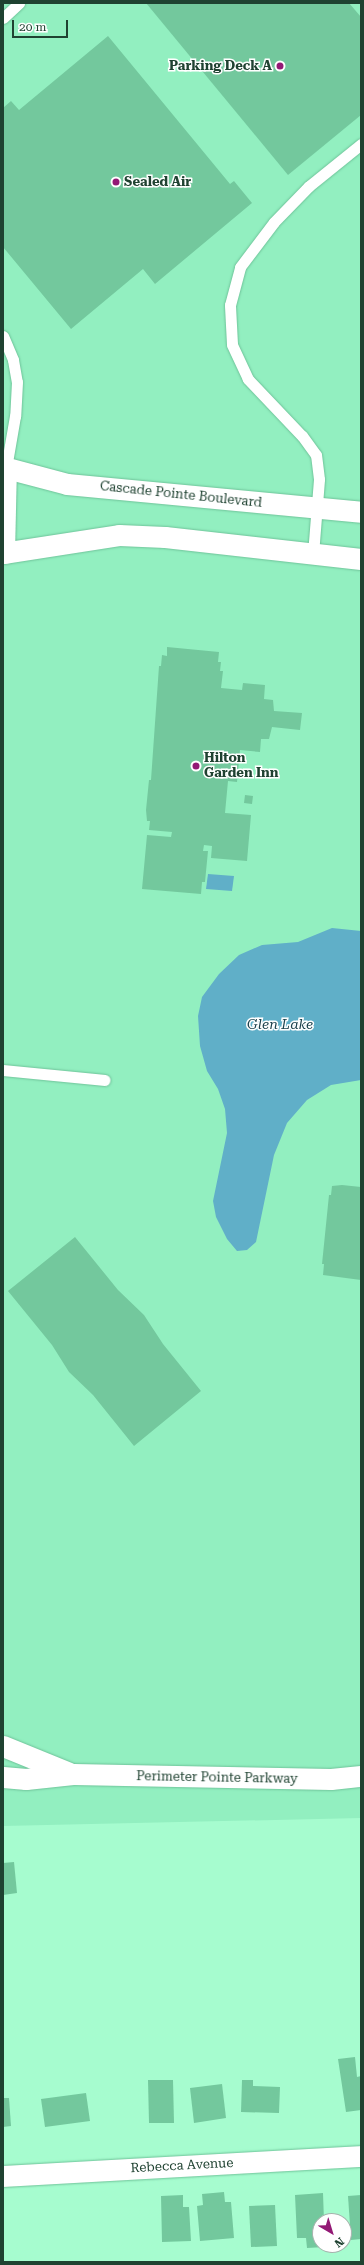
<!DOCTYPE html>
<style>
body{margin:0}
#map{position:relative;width:364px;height:2265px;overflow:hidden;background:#a6fccf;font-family:"Roboto Serif",serif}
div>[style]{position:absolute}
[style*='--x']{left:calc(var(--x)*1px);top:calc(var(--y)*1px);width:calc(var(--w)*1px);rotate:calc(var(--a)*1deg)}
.built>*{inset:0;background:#92efc0}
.water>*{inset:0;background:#60afc8}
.building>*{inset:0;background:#73c89d}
.roads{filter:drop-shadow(0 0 1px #6fc399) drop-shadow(0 0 1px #6fc399)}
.service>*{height:11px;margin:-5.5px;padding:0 5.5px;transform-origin:5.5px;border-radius:5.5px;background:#fff}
.minor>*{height:21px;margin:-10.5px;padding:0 10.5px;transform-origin:10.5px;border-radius:10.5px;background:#fff}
.dots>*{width:11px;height:11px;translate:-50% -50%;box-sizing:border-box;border:2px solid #fff;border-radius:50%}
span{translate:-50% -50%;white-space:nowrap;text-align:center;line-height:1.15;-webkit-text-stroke:3px #fff;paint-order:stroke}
.poi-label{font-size:13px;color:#1f4231;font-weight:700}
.right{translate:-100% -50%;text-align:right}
.left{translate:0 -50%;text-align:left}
.street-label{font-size:13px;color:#1f4231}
.water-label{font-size:14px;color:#1d424d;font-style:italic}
.frame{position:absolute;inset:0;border:4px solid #1f4231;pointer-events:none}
.north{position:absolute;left:312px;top:2213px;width:40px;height:40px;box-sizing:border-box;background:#fff;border:1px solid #a5b3ad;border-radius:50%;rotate:142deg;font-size:11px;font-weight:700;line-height:16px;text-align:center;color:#1f4231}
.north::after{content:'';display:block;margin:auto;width:14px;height:18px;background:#931975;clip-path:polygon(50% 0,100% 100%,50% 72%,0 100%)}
.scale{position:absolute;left:12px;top:20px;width:56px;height:18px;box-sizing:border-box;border:2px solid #1f4231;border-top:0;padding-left:5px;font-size:12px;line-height:14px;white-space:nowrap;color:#1f4231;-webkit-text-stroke:3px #fff;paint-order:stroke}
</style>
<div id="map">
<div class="built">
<div style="clip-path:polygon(3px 3px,361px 3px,361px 1818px,3px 1826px)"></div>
</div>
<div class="water">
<div style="clip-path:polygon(208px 874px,234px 876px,232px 891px,206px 889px)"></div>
<div style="clip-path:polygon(332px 928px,361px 931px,361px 1080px,331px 1085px,307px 1100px,287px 1123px,274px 1155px,256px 1242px,247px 1250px,237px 1251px,227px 1239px,216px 1217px,213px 1201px,227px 1133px,225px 1109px,218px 1089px,207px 1071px,200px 1046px,198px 1016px,202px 997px,219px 974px,239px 955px,262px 945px,298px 942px)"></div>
</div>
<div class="building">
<div style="clip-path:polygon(146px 3px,349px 3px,361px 17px,361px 115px,288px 175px)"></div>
<div style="clip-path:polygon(108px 36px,230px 184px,234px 181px,252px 203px,155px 284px,143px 269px,71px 329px,3px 247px,3px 108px,11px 101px,19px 110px)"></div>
<div style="clip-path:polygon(167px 647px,219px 652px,218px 662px,221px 662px,220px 671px,223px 671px,221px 688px,242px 690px,243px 683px,265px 685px,264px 699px,273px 700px,274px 711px,302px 713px,300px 730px,272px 727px,269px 739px,261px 739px,260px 752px,240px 750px,237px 782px,228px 781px,225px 813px,251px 815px,247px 861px,211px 858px,212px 846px,204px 845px,203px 851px,208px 851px,205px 882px,202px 882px,201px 894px,142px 889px,147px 835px,171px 837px,172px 832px,149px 830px,150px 821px,147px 821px,146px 810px,149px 780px,151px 780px,159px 666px,161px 666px,162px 655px,167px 656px)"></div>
<div style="clip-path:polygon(245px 795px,253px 796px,252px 804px,244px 803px)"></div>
<div style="clip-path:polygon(342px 1185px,361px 1187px,361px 1280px,323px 1275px,324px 1264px,322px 1264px,329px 1195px,331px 1195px,332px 1186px)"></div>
<div style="clip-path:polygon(75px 1237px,118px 1290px,144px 1315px,163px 1344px,201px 1391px,134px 1446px,93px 1395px,69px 1372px,52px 1345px,8px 1291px)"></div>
<div style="clip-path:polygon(14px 1862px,17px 1893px,3px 1895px,3px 1863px)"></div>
<div style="clip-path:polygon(355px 2057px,357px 2077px,361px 2076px,361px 2110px,346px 2112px,338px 2059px)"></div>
<div style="clip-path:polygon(148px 2080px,173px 2080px,174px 2123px,149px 2123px)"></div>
<div style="clip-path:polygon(242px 2080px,253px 2080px,253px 2086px,280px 2087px,279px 2113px,241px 2112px)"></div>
<div style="clip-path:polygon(222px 2084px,226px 2118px,194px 2123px,190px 2088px)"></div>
<div style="clip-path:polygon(86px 2093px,90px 2121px,45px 2127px,41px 2099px)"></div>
<div style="clip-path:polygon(3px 2098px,9px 2098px,11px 2126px,3px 2127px)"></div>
<div style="clip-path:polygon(224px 2192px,225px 2202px,231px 2202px,234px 2238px,200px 2241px,197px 2206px,203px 2205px,202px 2194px)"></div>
<div style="clip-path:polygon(323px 2193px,324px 2221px,320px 2221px,320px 2245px,325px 2247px,307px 2248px,306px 2238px,297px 2238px,295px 2195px)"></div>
<div style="clip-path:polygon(183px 2195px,183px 2207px,189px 2207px,191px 2241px,162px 2242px,161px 2196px)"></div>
<div style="clip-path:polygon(361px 2195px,361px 2239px,351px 2240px,348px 2196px)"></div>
<div style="clip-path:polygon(275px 2205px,277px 2246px,251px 2247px,249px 2206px)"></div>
</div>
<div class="roads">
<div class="service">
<div style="--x:3;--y:18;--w:22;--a:-43"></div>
<div style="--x:3;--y:336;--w:26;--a:67"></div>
<div style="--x:13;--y:360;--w:22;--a:80"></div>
<div style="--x:17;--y:382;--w:34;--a:93"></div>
<div style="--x:15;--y:416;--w:53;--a:99.8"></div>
<div style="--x:313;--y:554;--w:75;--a:-85.4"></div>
<div style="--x:319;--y:479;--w:24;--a:-97"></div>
<div style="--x:316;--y:455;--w:24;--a:-126"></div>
<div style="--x:302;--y:436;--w:79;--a:-133.5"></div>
<div style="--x:248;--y:379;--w:38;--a:-115"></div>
<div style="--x:232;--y:344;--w:39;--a:-93"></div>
<div style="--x:230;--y:305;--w:39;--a:-75"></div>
<div style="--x:240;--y:267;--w:56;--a:-52.9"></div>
<div style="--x:274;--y:222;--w:50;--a:-45.8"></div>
<div style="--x:309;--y:186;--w:67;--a:-38.9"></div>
<div style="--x:3;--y:1070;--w:102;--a:5.6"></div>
</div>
<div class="minor">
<div style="--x:3;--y:467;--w:66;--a:14.9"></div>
<div style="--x:67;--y:484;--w:295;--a:5.4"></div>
<div style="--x:3;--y:553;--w:117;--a:-8.8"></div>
<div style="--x:119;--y:535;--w:46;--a:2.5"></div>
<div style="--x:165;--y:537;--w:197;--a:6.4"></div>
<div style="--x:4;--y:553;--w:85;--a:-88.7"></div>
<div style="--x:3;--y:1746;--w:71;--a:22.2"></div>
<div style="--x:3;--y:1777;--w:23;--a:5"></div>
<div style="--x:26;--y:1779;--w:47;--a:-6.1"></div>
<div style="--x:73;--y:1774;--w:258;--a:1.1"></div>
<div style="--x:331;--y:1779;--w:30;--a:-6"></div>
<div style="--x:3;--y:2176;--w:359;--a:-3.2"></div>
</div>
</div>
<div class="dots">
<div style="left:280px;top:66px;background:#931975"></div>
<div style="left:116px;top:182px;background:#931975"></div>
<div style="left:196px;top:766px;background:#931975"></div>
</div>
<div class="poi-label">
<span class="right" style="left:272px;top:66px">Parking Deck A</span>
<span class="left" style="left:124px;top:182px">Sealed Air</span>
<span class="left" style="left:204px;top:766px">Hilton<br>Garden Inn</span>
</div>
<div class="street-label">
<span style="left:181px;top:495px;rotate:6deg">Cascade Pointe Boulevard</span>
<span style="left:217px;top:1778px;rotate:1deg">Perimeter Pointe Parkway</span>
<span style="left:182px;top:2166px;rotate:-3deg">Rebecca Avenue</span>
</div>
<div class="water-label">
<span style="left:280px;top:1024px">Glen Lake</span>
</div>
<div class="frame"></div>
<div class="north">N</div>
<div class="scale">20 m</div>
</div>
